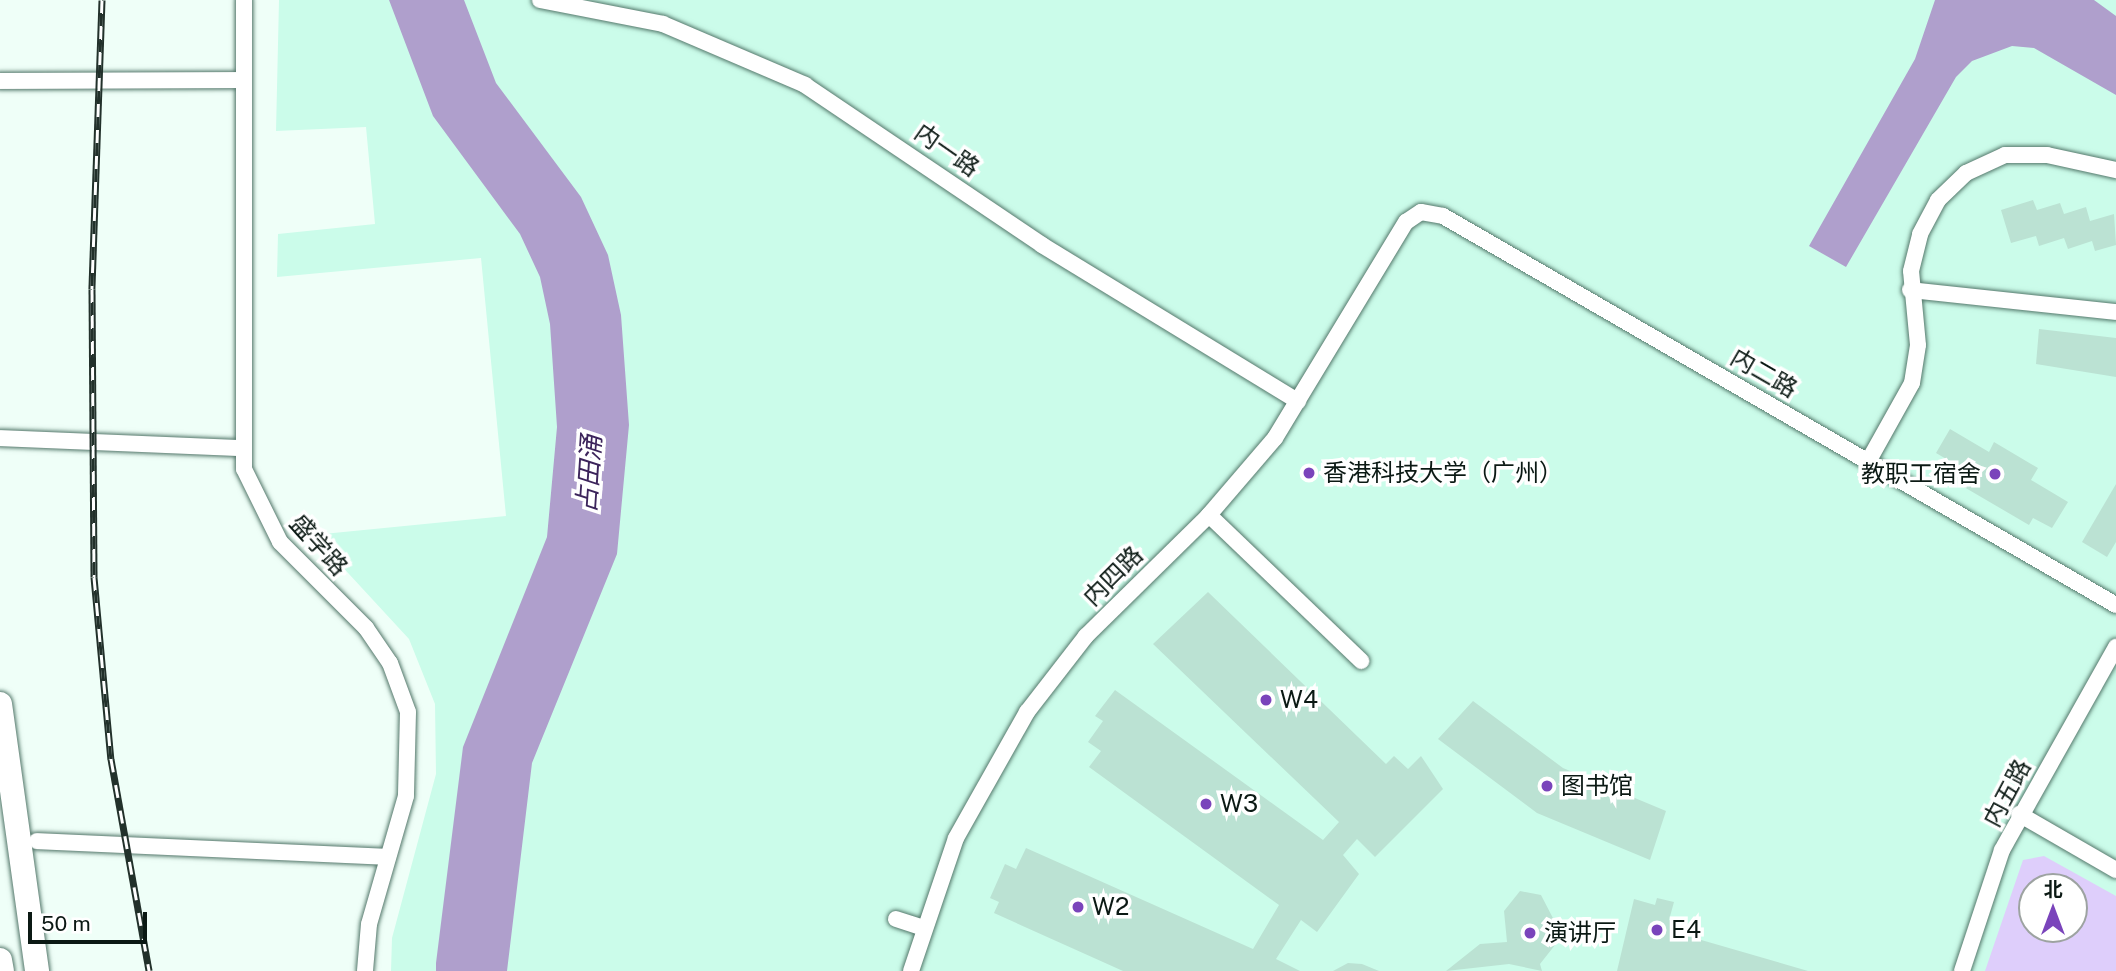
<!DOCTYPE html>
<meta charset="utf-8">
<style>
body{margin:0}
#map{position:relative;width:2116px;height:971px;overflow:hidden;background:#effff8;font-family:"Public Sans","Noto Sans SC",sans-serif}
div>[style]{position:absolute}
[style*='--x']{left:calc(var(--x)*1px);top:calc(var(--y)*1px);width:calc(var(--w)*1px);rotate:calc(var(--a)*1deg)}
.built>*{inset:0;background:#cbfcea}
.green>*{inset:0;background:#decefb}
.water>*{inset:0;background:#af9fcc}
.building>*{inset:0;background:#bbe2d3}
.roads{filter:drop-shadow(0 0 2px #54786b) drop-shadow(0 0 2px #54786b)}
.minor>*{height:16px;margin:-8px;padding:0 8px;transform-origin:8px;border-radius:8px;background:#fff}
.highway>*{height:24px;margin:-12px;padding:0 12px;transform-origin:12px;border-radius:12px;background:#fff}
.rail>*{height:7px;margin-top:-3.5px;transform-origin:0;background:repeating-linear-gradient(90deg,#fff 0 13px,#22312b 0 26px);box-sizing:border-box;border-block:2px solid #22312b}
.dots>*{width:19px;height:19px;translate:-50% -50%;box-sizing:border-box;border:4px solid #fff;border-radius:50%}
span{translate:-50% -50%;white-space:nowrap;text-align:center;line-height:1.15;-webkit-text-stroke:7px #fff;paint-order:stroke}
.street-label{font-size:24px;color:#0b1914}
.poi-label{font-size:24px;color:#0b1914}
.left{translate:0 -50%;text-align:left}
.right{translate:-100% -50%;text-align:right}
.water-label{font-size:26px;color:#3c245b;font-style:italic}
.north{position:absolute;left:2018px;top:873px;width:70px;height:70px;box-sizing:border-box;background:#fff;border:2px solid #9da3a1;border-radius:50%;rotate:0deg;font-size:19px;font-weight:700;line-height:28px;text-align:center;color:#0b1914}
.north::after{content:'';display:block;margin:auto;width:24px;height:32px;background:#7a44bb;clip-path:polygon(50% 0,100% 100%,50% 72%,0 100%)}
.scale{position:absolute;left:28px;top:912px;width:119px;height:32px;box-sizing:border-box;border:4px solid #0b1914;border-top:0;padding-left:9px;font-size:21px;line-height:24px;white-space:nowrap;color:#0b1914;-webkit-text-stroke:5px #fff;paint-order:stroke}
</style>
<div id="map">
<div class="built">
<div style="clip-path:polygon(evenodd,279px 0,2116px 0,2116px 971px,391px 971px,392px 938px,436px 774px,435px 704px,409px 639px,313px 535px,506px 516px,481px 258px,277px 277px,278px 234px,375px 224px,366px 127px,276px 131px,279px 0,2032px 887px,2074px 887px,2074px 929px,2032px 929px,2032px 887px)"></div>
</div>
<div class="green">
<div style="clip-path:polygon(evenodd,2044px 856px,2116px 896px,2116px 971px,1985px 971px,2023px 860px,2044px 856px,2032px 887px,2074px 887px,2074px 929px,2032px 929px,2032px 887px)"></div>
</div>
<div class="water">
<div style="clip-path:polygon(389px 0,464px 0,496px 83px,581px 197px,608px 255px,621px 315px,629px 425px,617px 554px,532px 763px,507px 971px,436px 971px,436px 963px,463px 747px,547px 537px,557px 427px,550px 324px,540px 277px,520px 234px,433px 116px)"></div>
<div style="clip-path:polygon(1935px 0,2094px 0,2116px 16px,2116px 95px,2034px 48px,2012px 46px,1972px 61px,1956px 77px,1846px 267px,1809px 246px,1915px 59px)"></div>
</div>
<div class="building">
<div style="clip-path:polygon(2033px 200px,2037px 210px,2060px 203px,2064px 214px,2086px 207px,2090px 221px,2114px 214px,2116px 245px,2095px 251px,2092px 241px,2068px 249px,2064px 238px,2039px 246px,2036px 236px,2011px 243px,2001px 210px)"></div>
<div style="clip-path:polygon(2039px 329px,2116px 338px,2116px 377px,2036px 364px)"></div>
<div style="clip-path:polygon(1950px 429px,1989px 452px,1994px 442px,2038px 468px,2031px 480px,2068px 502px,2052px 528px,2033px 518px,2029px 525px,1952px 480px,1960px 467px,1936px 453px)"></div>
<div style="clip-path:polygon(2116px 484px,2116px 542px,2107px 557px,2082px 542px)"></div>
<div style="clip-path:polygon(1208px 592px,1386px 764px,1394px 756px,1408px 769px,1421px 756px,1443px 789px,1375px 857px,1357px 839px,1343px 855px,1359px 874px,1317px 932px,1301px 920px,1276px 959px,1300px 971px,1123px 971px,994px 913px,999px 902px,990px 898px,1005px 864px,1016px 869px,1026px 848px,1253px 949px,1279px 905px,1089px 767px,1101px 751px,1088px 742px,1103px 721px,1095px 716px,1115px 690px,1323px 840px,1339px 822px,1153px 644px)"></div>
<div style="clip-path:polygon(1473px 701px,1563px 768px,1666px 811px,1650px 860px,1537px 813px,1438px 739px)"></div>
<div style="clip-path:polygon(1520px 891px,1541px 895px,1556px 924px,1555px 945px,1540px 964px,1542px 971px,1509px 964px,1446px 971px,1480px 944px,1507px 942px,1504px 911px)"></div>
<div style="clip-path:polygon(1657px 898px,1674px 902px,1669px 920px,1687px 925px,1684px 935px,1808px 971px,1617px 971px,1634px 899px,1655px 905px)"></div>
<div style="clip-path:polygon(1362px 964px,1379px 971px,1333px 971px,1348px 963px)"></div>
</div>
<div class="roads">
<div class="minor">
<div style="--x:244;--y:0;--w:469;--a:90"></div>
<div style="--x:244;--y:469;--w:81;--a:63.7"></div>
<div style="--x:280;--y:542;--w:122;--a:45"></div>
<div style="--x:366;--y:628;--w:42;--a:55.6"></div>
<div style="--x:390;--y:663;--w:52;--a:69.8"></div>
<div style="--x:408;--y:712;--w:84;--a:91.4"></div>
<div style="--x:406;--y:796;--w:133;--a:106.1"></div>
<div style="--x:369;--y:924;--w:47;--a:94.9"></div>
<div style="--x:540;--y:0;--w:125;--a:11"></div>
<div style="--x:663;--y:24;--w:155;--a:23.2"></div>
<div style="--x:805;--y:85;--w:286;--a:34"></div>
<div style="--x:1042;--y:245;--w:300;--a:31.4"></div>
<div style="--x:0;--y:81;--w:243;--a:-0.2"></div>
<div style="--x:1910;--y:290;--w:207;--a:6.1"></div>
<div style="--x:0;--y:438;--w:242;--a:2.4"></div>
<div style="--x:1869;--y:460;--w:88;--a:-60.8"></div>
<div style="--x:1912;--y:383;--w:38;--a:-81"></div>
<div style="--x:1918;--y:345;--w:74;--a:-95.4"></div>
<div style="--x:1911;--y:271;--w:38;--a:-76"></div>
<div style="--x:1920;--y:234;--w:38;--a:-62"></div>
<div style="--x:1938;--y:200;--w:39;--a:-44"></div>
<div style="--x:1966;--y:173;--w:43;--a:-24.8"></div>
<div style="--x:2005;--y:155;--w:42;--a:0"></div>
<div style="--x:2047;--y:155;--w:71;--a:12.3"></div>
<div style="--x:1209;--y:515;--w:211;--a:43.8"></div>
<div style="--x:2019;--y:814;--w:112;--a:30"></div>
<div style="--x:37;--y:841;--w:351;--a:2.6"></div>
<div style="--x:896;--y:919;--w:28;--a:18"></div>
<div style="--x:911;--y:971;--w:140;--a:-71.3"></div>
<div style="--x:956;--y:838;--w:145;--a:-60.6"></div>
<div style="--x:1027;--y:712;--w:96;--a:-52.2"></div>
<div style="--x:1086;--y:636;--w:173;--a:-44.5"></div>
<div style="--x:1209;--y:515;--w:101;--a:-49.4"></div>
<div style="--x:1275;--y:438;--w:253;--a:-58.8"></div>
<div style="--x:1406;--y:222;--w:18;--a:-34"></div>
<div style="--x:1421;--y:212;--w:22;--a:10"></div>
<div style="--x:1443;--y:216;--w:777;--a:30.03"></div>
<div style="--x:1962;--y:971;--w:127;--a:-71.7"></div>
<div style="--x:2002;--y:850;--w:233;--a:-60.7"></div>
</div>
<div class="highway">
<div style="--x:0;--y:704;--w:270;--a:82.1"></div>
<div style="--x:0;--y:960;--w:11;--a:80"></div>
</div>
</div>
<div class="rail">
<div style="--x:102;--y:0;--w:289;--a:92"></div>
<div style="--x:92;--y:289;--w:288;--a:89.6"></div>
<div style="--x:94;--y:577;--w:183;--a:84.7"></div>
<div style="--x:111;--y:759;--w:215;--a:79.8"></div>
</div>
<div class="dots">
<div style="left:1309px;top:473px;background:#7a44bb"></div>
<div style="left:1995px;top:474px;background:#7a44bb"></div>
<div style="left:1266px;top:700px;background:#7a44bb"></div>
<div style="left:1547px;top:786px;background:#7a44bb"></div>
<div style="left:1206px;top:804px;background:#7a44bb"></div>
<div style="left:1078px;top:907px;background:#7a44bb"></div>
<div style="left:1657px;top:930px;background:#7a44bb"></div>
<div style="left:1530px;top:933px;background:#7a44bb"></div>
</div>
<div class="street-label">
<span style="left:947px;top:150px;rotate:35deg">内一路</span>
<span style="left:1764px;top:373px;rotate:30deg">内二路</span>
<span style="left:319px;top:545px;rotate:48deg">盛学路</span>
<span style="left:1113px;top:576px;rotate:-45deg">内四路</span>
<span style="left:2007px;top:793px;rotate:-62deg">内五路</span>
</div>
<div class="poi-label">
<span class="left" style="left:1323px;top:473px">香港科技大学（广州）</span>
<span class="right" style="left:1981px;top:474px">教职工宿舍</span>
<span class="left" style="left:1280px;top:700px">W4</span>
<span class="left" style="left:1561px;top:786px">图书馆</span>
<span class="left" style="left:1220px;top:804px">W3</span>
<span class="left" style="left:1092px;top:907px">W2</span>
<span class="left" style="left:1671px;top:930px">E4</span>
<span class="left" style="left:1544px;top:933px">演讲厅</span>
</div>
<div class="water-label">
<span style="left:589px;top:474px;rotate:-86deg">占田涌</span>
</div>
<div class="north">北</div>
<div class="scale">50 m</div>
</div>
